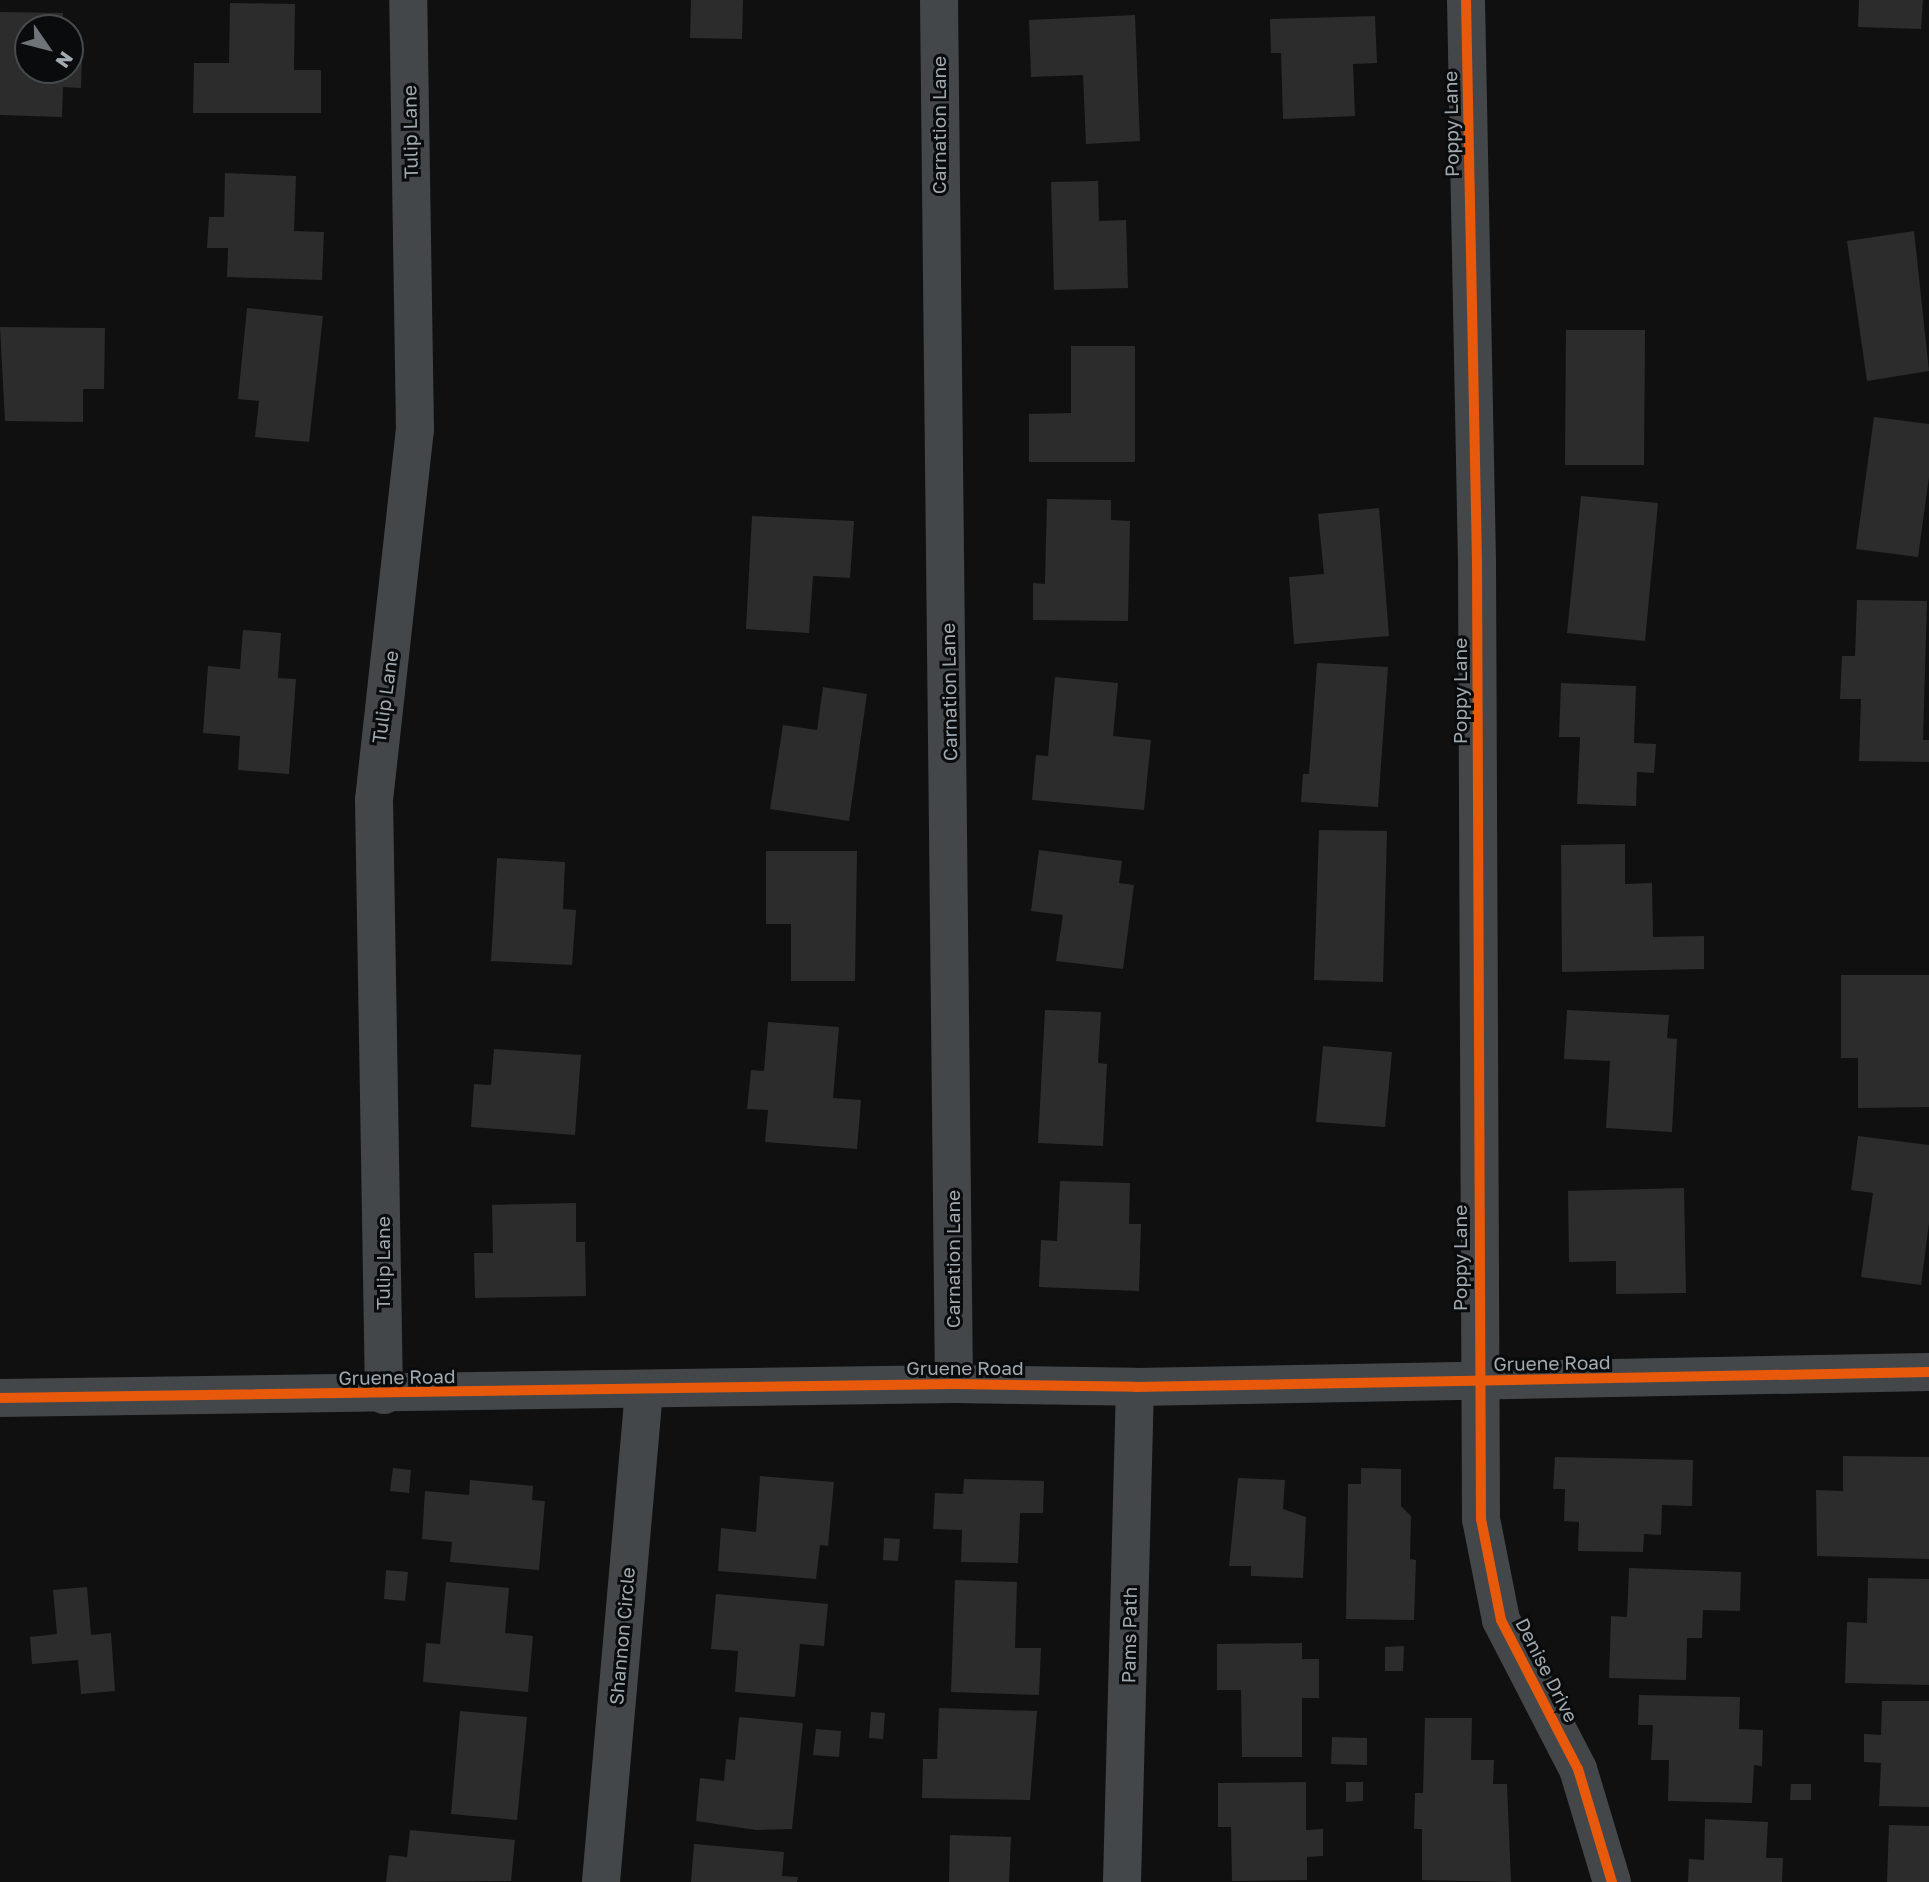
<!DOCTYPE html>
<style>
body{margin:0}
#map{position:relative;width:1929px;height:1882px;overflow:hidden;background:#101010;font-family:"Golos Text",sans-serif}
div>[style]{position:absolute}
[style*='--x']{left:calc(var(--x)*1px);top:calc(var(--y)*1px);width:calc(var(--w)*1px);rotate:calc(var(--a)*1deg)}
.building>*{inset:0;background:#2c2c2d}
.minor>*{height:38px;margin:-19px;padding:0 19px;transform-origin:19px;border-radius:19px;background:#444749}
.tertiary>*{height:38px;margin:-19px;padding:0 19px;transform-origin:19px;border-radius:19px;background:#444749}
.cycleway>*{height:10px;margin:-5px;padding:0 5px;transform-origin:5px;border-radius:5px;background:#e8590c}
span{translate:-50% -50%;white-space:nowrap;text-align:center;line-height:1.15;-webkit-text-stroke:6px #0a0b0c;paint-order:stroke}
.street-label{font-size:19px;color:#a1aab1}
.north{position:absolute;left:14px;top:14px;width:70px;height:70px;box-sizing:border-box;background:#0a0b0c;border:2px solid #464b4e;border-radius:50%;rotate:125deg;font-size:19px;font-weight:700;line-height:28px;text-align:center;color:#a1aab1}
.north::after{content:'';display:block;margin:auto;width:24px;height:32px;background:#6e7479;clip-path:polygon(50% 0,100% 100%,50% 72%,0 100%)}
</style>
<div id="map">
<div class="building">
<div style="clip-path:polygon(691px 0,743px 0,742px 39px,690px 38px)"></div>
<div style="clip-path:polygon(1859px 0,1923px 0,1921px 29px,1858px 27px)"></div>
<div style="clip-path:polygon(230px 3px,295px 4px,294px 70px,321px 70px,321px 113px,193px 113px,194px 63px,229px 63px)"></div>
<div style="clip-path:polygon(0 12px,63px 13px,62px 28px,28px 28px,28px 70px,70px 70px,70px 53px,82px 54px,81px 88px,63px 87px,62px 117px,0 115px)"></div>
<div style="clip-path:polygon(1135px 15px,1140px 141px,1086px 144px,1083px 75px,1031px 77px,1029px 20px)"></div>
<div style="clip-path:polygon(1375px 16px,1377px 63px,1353px 64px,1355px 116px,1283px 119px,1281px 53px,1271px 53px,1270px 19px)"></div>
<div style="clip-path:polygon(225px 173px,296px 176px,294px 231px,324px 232px,322px 280px,227px 277px,228px 248px,207px 248px,209px 217px,224px 217px)"></div>
<div style="clip-path:polygon(1098px 181px,1099px 221px,1126px 220px,1128px 288px,1054px 290px,1051px 182px)"></div>
<div style="clip-path:polygon(1914px 231px,1929px 371px,1867px 381px,1847px 241px)"></div>
<div style="clip-path:polygon(247px 308px,323px 316px,309px 442px,255px 437px,259px 401px,238px 399px)"></div>
<div style="clip-path:polygon(0 327px,105px 328px,104px 389px,83px 389px,83px 422px,5px 421px)"></div>
<div style="clip-path:polygon(1566px 330px,1645px 330px,1644px 465px,1565px 465px)"></div>
<div style="clip-path:polygon(1071px 346px,1135px 346px,1135px 462px,1029px 462px,1029px 414px,1071px 413px)"></div>
<div style="clip-path:polygon(1874px 417px,1929px 424px,1929px 477px,1918px 557px,1856px 549px)"></div>
<div style="clip-path:polygon(1581px 496px,1658px 503px,1645px 641px,1567px 633px)"></div>
<div style="clip-path:polygon(1047px 499px,1111px 500px,1111px 520px,1130px 521px,1128px 621px,1033px 620px,1033px 583px,1045px 584px)"></div>
<div style="clip-path:polygon(1379px 508px,1389px 636px,1294px 644px,1289px 577px,1324px 574px,1318px 514px)"></div>
<div style="clip-path:polygon(752px 516px,854px 521px,850px 578px,813px 576px,809px 633px,746px 629px)"></div>
<div style="clip-path:polygon(1857px 600px,1927px 601px,1923px 740px,1929px 740px,1929px 762px,1859px 761px,1861px 699px,1840px 699px,1842px 656px,1855px 656px)"></div>
<div style="clip-path:polygon(243px 630px,281px 633px,278px 678px,296px 679px,289px 774px,238px 770px,240px 736px,203px 733px,208px 666px,240px 669px)"></div>
<div style="clip-path:polygon(1317px 663px,1388px 667px,1378px 807px,1301px 802px,1303px 774px,1309px 774px)"></div>
<div style="clip-path:polygon(1055px 677px,1118px 683px,1113px 736px,1151px 740px,1144px 810px,1032px 800px,1036px 755px,1048px 756px)"></div>
<div style="clip-path:polygon(1561px 683px,1636px 686px,1634px 743px,1656px 744px,1654px 773px,1637px 772px,1636px 806px,1577px 804px,1580px 737px,1559px 737px)"></div>
<div style="clip-path:polygon(823px 687px,867px 694px,849px 821px,770px 809px,783px 725px,817px 730px)"></div>
<div style="clip-path:polygon(1319px 830px,1387px 831px,1383px 982px,1314px 980px)"></div>
<div style="clip-path:polygon(1625px 844px,1625px 884px,1652px 883px,1653px 937px,1704px 936px,1704px 969px,1562px 972px,1561px 845px)"></div>
<div style="clip-path:polygon(1039px 850px,1122px 861px,1119px 883px,1134px 885px,1123px 969px,1056px 961px,1063px 915px,1031px 911px)"></div>
<div style="clip-path:polygon(766px 851px,857px 851px,855px 981px,791px 981px,791px 924px,766px 924px)"></div>
<div style="clip-path:polygon(497px 858px,565px 862px,563px 909px,576px 910px,572px 965px,491px 961px)"></div>
<div style="clip-path:polygon(1841px 975px,1929px 975px,1929px 1107px,1858px 1108px,1858px 1058px,1841px 1058px)"></div>
<div style="clip-path:polygon(1045px 1010px,1101px 1012px,1098px 1063px,1107px 1064px,1103px 1146px,1038px 1143px)"></div>
<div style="clip-path:polygon(1567px 1010px,1669px 1015px,1667px 1038px,1677px 1039px,1672px 1132px,1606px 1128px,1610px 1061px,1564px 1059px)"></div>
<div style="clip-path:polygon(768px 1022px,839px 1027px,833px 1098px,861px 1100px,857px 1149px,765px 1142px,768px 1110px,747px 1109px,751px 1070px,764px 1071px)"></div>
<div style="clip-path:polygon(1323px 1046px,1392px 1052px,1385px 1127px,1316px 1122px)"></div>
<div style="clip-path:polygon(494px 1049px,581px 1055px,575px 1135px,471px 1127px,474px 1084px,491px 1085px)"></div>
<div style="clip-path:polygon(1858px 1136px,1929px 1145px,1929px 1223px,1921px 1285px,1861px 1277px,1873px 1193px,1851px 1190px)"></div>
<div style="clip-path:polygon(1060px 1181px,1130px 1183px,1129px 1224px,1141px 1224px,1139px 1291px,1039px 1287px,1041px 1240px,1057px 1241px)"></div>
<div style="clip-path:polygon(1684px 1188px,1686px 1293px,1616px 1294px,1616px 1261px,1569px 1262px,1568px 1191px)"></div>
<div style="clip-path:polygon(576px 1203px,576px 1242px,585px 1242px,586px 1296px,475px 1298px,474px 1253px,493px 1253px,492px 1205px)"></div>
<div style="clip-path:polygon(1843px 1456px,1929px 1457px,1929px 1559px,1817px 1556px,1816px 1490px,1843px 1491px)"></div>
<div style="clip-path:polygon(1555px 1457px,1693px 1460px,1692px 1506px,1662px 1505px,1661px 1535px,1644px 1534px,1643px 1552px,1578px 1551px,1579px 1522px,1564px 1521px,1565px 1489px,1553px 1489px)"></div>
<div style="clip-path:polygon(393px 1468px,411px 1470px,409px 1493px,390px 1491px)"></div>
<div style="clip-path:polygon(1361px 1468px,1401px 1469px,1401px 1506px,1411px 1516px,1410px 1559px,1416px 1560px,1414px 1620px,1346px 1619px,1348px 1484px,1361px 1484px)"></div>
<div style="clip-path:polygon(760px 1476px,834px 1482px,828px 1546px,820px 1545px,816px 1579px,718px 1571px,721px 1528px,756px 1532px)"></div>
<div style="clip-path:polygon(1238px 1478px,1285px 1480px,1283px 1509px,1306px 1517px,1303px 1578px,1251px 1576px,1251px 1566px,1229px 1566px)"></div>
<div style="clip-path:polygon(964px 1479px,1044px 1481px,1043px 1513px,1020px 1513px,1018px 1563px,961px 1562px,962px 1530px,933px 1529px,935px 1493px,963px 1494px)"></div>
<div style="clip-path:polygon(470px 1480px,533px 1486px,532px 1500px,545px 1501px,539px 1570px,450px 1562px,452px 1542px,422px 1539px,425px 1491px,469px 1495px)"></div>
<div style="clip-path:polygon(884px 1538px,900px 1539px,898px 1561px,883px 1560px)"></div>
<div style="clip-path:polygon(1629px 1568px,1741px 1572px,1740px 1611px,1703px 1610px,1702px 1638px,1687px 1638px,1686px 1680px,1609px 1678px,1611px 1616px,1627px 1617px)"></div>
<div style="clip-path:polygon(386px 1570px,408px 1572px,405px 1601px,384px 1599px)"></div>
<div style="clip-path:polygon(1868px 1578px,1929px 1579px,1929px 1685px,1845px 1683px,1847px 1622px,1867px 1623px)"></div>
<div style="clip-path:polygon(955px 1580px,1017px 1582px,1015px 1648px,1041px 1648px,1039px 1695px,951px 1692px)"></div>
<div style="clip-path:polygon(446px 1582px,509px 1588px,505px 1633px,533px 1636px,528px 1692px,423px 1682px,426px 1643px,440px 1644px)"></div>
<div style="clip-path:polygon(87px 1587px,91px 1635px,111px 1633px,115px 1691px,81px 1694px,78px 1660px,32px 1664px,30px 1637px,57px 1634px,53px 1590px)"></div>
<div style="clip-path:polygon(716px 1594px,828px 1604px,824px 1646px,800px 1644px,795px 1697px,735px 1692px,738px 1651px,711px 1649px)"></div>
<div style="clip-path:polygon(1302px 1643px,1302px 1659px,1319px 1659px,1319px 1698px,1302px 1698px,1302px 1757px,1242px 1757px,1241px 1690px,1217px 1690px,1217px 1644px)"></div>
<div style="clip-path:polygon(1404px 1646px,1403px 1671px,1385px 1671px,1385px 1647px)"></div>
<div style="clip-path:polygon(1639px 1695px,1740px 1697px,1739px 1729px,1763px 1730px,1762px 1766px,1754px 1765px,1752px 1803px,1668px 1801px,1669px 1760px,1651px 1760px,1653px 1725px,1638px 1725px)"></div>
<div style="clip-path:polygon(1882px 1701px,1929px 1701px,1929px 1807px,1879px 1806px,1881px 1763px,1864px 1762px,1864px 1734px,1881px 1735px)"></div>
<div style="clip-path:polygon(939px 1708px,1037px 1711px,1030px 1800px,922px 1798px,923px 1759px,937px 1759px)"></div>
<div style="clip-path:polygon(460px 1711px,527px 1717px,517px 1820px,451px 1814px)"></div>
<div style="clip-path:polygon(871px 1712px,885px 1713px,883px 1739px,869px 1738px)"></div>
<div style="clip-path:polygon(739px 1717px,803px 1723px,792px 1829px,756px 1830px,696px 1821px,700px 1778px,724px 1781px,726px 1759px,735px 1760px)"></div>
<div style="clip-path:polygon(1425px 1718px,1472px 1718px,1471px 1760px,1494px 1760px,1493px 1784px,1507px 1784px,1511px 1882px,1422px 1880px,1422px 1829px,1414px 1829px,1415px 1793px,1423px 1793px)"></div>
<div style="clip-path:polygon(816px 1729px,841px 1731px,839px 1757px,813px 1755px)"></div>
<div style="clip-path:polygon(1332px 1737px,1367px 1738px,1367px 1765px,1331px 1764px)"></div>
<div style="clip-path:polygon(1306px 1782px,1306px 1830px,1323px 1829px,1323px 1856px,1307px 1857px,1307px 1880px,1232px 1881px,1231px 1827px,1218px 1827px,1218px 1783px)"></div>
<div style="clip-path:polygon(1346px 1782px,1363px 1782px,1363px 1801px,1346px 1802px)"></div>
<div style="clip-path:polygon(1791px 1784px,1811px 1784px,1811px 1800px,1790px 1800px)"></div>
<div style="clip-path:polygon(1705px 1819px,1768px 1822px,1766px 1858px,1783px 1858px,1782px 1882px,1688px 1882px,1689px 1859px,1704px 1860px)"></div>
<div style="clip-path:polygon(1889px 1825px,1929px 1826px,1929px 1882px,1887px 1882px)"></div>
<div style="clip-path:polygon(410px 1830px,515px 1840px,511px 1881px,386px 1882px,389px 1855px,407px 1857px)"></div>
<div style="clip-path:polygon(950px 1835px,1011px 1837px,1009px 1882px,949px 1882px)"></div>
<div style="clip-path:polygon(694px 1844px,784px 1852px,782px 1876px,798px 1877px,797px 1882px,691px 1882px)"></div>
</div>
<div class="minor">
<div style="--x:939;--y:0;--w:1384;--a:89.38"></div>
<div style="--x:1466;--y:0;--w:562;--a:88.88"></div>
<div style="--x:1477;--y:562;--w:957;--a:89.76"></div>
<div style="--x:1481;--y:1519;--w:103;--a:78.8"></div>
<div style="--x:1501;--y:1620;--w:168;--a:62.7"></div>
<div style="--x:1578;--y:1769;--w:118;--a:73.3"></div>
<div style="--x:384;--y:1395;--w:595;--a:-90.96"></div>
<div style="--x:374;--y:800;--w:372;--a:-83.7"></div>
<div style="--x:415;--y:430;--w:430;--a:-90.9"></div>
<div style="--x:601;--y:1882;--w:494;--a:-85"></div>
<div style="--x:1122;--y:1882;--w:495;--a:-88.5"></div>
</div>
<div class="tertiary">
<div style="--x:0;--y:1398;--w:954;--a:-0.84"></div>
<div style="--x:954;--y:1384;--w:181;--a:0.9"></div>
<div style="--x:1135;--y:1387;--w:794;--a:-1.08"></div>
</div>
<div class="cycleway">
<div style="--x:1466;--y:0;--w:562;--a:88.88"></div>
<div style="--x:1477;--y:562;--w:957;--a:89.76"></div>
<div style="--x:1481;--y:1519;--w:103;--a:78.8"></div>
<div style="--x:1501;--y:1620;--w:168;--a:62.7"></div>
<div style="--x:1578;--y:1769;--w:118;--a:73.3"></div>
<div style="--x:0;--y:1398;--w:954;--a:-0.84"></div>
<div style="--x:954;--y:1384;--w:181;--a:0.9"></div>
<div style="--x:1135;--y:1387;--w:794;--a:-1.08"></div>
</div>
<div class="street-label">
<span style="left:1451px;top:124px;rotate:-91deg">Poppy Lane</span>
<span style="left:939px;top:125px;rotate:-90deg">Carnation Lane</span>
<span style="left:410px;top:132px;rotate:-91deg">Tulip Lane</span>
<span style="left:1460px;top:691px;rotate:-90deg">Poppy Lane</span>
<span style="left:949px;top:692px;rotate:-91deg">Carnation Lane</span>
<span style="left:385px;top:697px;rotate:-82deg">Tulip Lane</span>
<span style="left:1460px;top:1258px;rotate:-90deg">Poppy Lane</span>
<span style="left:953px;top:1259px;rotate:-90deg">Carnation Lane</span>
<span style="left:383px;top:1263px;rotate:-90deg">Tulip Lane</span>
<span style="left:1552px;top:1363px;rotate:-1deg">Gruene Road</span>
<span style="left:965px;top:1368px">Gruene Road</span>
<span style="left:397px;top:1377px;rotate:-1deg">Gruene Road</span>
<span style="left:1129px;top:1635px;rotate:-89deg">Pams Path</span>
<span style="left:622px;top:1636px;rotate:-85deg">Shannon Circle</span>
<span style="left:1547px;top:1670px;rotate:63deg">Denise Drive</span>
</div>
<div class="north">N</div>
</div>
